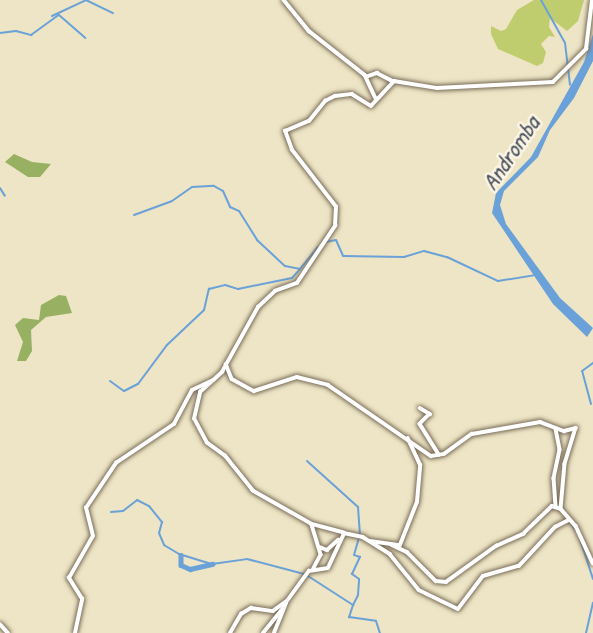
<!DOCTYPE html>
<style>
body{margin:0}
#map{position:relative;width:593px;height:633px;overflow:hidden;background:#ede5c5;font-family:"Patrick Hand",sans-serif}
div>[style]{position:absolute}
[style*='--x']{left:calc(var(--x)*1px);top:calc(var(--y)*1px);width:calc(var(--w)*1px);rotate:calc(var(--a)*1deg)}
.green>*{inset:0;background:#c0cd6e}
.forest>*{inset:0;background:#98b061}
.water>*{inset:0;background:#6aa1d8}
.stream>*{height:2px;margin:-1px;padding:0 1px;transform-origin:1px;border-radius:1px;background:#6aa1d8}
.river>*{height:4.5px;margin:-2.25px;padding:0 2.25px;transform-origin:2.25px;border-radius:2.25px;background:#6aa1d8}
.roads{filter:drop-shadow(0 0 2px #796b58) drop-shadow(0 0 2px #796b58)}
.minor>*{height:3.5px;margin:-1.75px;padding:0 1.75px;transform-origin:1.75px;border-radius:1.75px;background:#fff}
span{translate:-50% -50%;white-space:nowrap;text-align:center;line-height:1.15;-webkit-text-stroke:5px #fcf5e5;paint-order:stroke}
.water-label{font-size:23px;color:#4b545f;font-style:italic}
</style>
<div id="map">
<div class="green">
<div style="clip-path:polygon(534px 0,584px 0,578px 21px,567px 31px,550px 18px,549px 27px,555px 37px,549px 36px,541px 44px,546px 52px,543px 63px,537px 66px,498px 49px,491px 34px,491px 26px,501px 31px,506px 29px,517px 10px)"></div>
</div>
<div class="forest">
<div style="clip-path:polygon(14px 154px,32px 162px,51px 164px,40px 177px,28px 177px,5px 162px)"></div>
<div style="clip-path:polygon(59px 295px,66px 296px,72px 313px,46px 317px,31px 330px,32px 351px,26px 361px,17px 361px,23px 342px,15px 325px,23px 318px,39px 320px,41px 305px)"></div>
</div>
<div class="water">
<div style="clip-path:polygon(593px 34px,593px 61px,574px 98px,550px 130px,538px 157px,504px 191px,500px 205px,506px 224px,560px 298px,593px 328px,587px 337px,553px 304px,492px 213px,496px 193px,531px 157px,584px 62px)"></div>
</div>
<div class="stream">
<div style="--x:86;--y:0;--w:30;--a:26"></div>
<div style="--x:541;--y:0;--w:49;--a:60.8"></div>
<div style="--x:565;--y:43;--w:42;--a:83.2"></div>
<div style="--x:52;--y:16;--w:38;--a:-25"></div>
<div style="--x:0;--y:33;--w:16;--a:-7"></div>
<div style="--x:16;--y:31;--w:16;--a:15"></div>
<div style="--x:31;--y:35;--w:34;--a:-36"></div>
<div style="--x:59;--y:15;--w:35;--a:41"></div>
<div style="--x:0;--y:188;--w:9;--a:58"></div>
<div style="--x:134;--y:215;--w:40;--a:-20.2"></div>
<div style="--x:172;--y:201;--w:24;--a:-35"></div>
<div style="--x:192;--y:187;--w:22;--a:-3"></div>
<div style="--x:214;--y:186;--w:10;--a:29"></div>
<div style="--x:223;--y:191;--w:17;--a:66"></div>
<div style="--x:230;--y:207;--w:10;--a:24"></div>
<div style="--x:239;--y:211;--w:34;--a:58"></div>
<div style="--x:257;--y:240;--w:38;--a:43"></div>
<div style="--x:285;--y:266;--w:15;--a:11"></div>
<div style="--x:300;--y:269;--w:28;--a:-51"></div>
<div style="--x:326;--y:242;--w:10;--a:-11"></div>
<div style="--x:336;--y:240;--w:17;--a:66"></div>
<div style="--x:343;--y:256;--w:61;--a:0.9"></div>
<div style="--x:404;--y:257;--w:21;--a:-17"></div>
<div style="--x:424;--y:251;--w:24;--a:15"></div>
<div style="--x:447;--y:257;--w:56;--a:25.2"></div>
<div style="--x:498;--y:281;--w:36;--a:-9"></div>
<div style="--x:110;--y:381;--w:17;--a:36"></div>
<div style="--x:124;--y:391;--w:16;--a:-27"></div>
<div style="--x:138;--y:384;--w:49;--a:-53.4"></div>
<div style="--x:167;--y:345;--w:51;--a:-43.4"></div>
<div style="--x:204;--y:310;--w:22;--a:-77"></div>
<div style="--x:209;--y:289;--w:16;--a:-14"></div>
<div style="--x:225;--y:285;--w:14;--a:17"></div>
<div style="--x:238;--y:289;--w:55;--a:-11.5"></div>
<div style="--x:292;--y:278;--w:12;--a:-48"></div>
<div style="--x:591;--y:404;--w:34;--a:-105"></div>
<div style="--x:582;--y:371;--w:14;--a:-36"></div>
<div style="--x:307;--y:461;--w:69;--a:42"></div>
<div style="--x:358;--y:507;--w:28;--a:86"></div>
<div style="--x:111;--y:512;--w:12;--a:-5"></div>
<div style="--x:123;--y:511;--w:18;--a:-38"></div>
<div style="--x:137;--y:500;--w:13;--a:27"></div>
<div style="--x:149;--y:506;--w:21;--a:51"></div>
<div style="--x:162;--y:522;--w:11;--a:105"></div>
<div style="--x:159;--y:533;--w:13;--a:67"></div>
<div style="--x:164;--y:545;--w:17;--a:31"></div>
<div style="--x:179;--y:554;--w:34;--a:17"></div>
<div style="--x:212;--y:564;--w:35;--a:-8"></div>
<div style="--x:247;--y:559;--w:59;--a:14.7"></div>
<div style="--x:571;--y:524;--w:9;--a:54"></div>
<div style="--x:580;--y:539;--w:42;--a:72"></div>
<div style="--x:308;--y:576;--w:54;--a:32.8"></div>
<div style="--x:353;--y:605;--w:13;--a:108"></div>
<div style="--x:349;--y:617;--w:27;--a:8"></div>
<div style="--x:376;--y:621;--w:13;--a:72"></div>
<div style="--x:353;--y:605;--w:11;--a:-63"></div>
<div style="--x:358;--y:595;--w:16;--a:-86"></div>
<div style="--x:359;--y:579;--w:9;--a:-144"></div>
<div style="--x:352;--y:574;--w:19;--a:-65"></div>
<div style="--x:360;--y:557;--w:6;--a:-162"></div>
<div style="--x:354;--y:555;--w:18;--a:-74"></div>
<div style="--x:586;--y:633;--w:31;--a:-77"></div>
</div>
<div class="river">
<div style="--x:181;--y:555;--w:10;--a:90"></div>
<div style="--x:181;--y:565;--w:10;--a:24"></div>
<div style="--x:190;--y:569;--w:23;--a:-13"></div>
</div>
<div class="roads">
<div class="minor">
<div style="--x:284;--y:0;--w:40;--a:51"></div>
<div style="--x:309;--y:31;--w:71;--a:38.2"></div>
<div style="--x:365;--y:75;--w:26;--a:65"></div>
<div style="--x:366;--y:77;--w:12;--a:-20"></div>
<div style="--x:377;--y:73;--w:18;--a:27"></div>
<div style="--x:226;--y:364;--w:16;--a:68"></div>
<div style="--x:232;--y:379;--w:25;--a:29"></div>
<div style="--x:254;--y:391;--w:45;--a:-18"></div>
<div style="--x:297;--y:377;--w:32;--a:14"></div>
<div style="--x:328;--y:385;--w:125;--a:34.6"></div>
<div style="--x:431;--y:456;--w:13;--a:-9"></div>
<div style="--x:444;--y:454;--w:34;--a:-36"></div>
<div style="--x:472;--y:434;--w:69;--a:-10"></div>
<div style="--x:540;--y:422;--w:26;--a:21"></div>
<div style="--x:564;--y:431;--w:12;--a:-14"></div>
<div style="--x:576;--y:428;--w:38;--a:107"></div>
<div style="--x:565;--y:464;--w:45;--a:95.1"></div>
<div style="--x:561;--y:509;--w:23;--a:49"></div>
<div style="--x:576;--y:526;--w:41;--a:65.3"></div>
<div style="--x:420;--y:408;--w:12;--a:31"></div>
<div style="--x:430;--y:414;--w:14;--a:135"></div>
<div style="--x:420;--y:424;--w:36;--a:58"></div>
<div style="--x:556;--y:429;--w:21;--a:79"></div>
<div style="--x:560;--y:450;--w:29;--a:102"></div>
<div style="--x:554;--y:478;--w:28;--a:86"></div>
<div style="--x:312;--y:525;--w:31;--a:73"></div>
<div style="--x:321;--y:555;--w:15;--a:118"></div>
<div style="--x:344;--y:533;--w:34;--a:-165"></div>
<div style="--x:311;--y:524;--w:67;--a:-150.4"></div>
<div style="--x:253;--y:491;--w:45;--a:-128.7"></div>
<div style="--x:225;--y:456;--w:22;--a:-144"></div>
<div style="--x:207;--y:443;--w:27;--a:-118"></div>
<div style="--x:194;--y:419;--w:28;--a:-77"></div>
<div style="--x:200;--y:392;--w:30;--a:-42"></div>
<div style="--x:222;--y:372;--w:74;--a:-61"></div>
<div style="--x:258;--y:307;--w:23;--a:-43"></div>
<div style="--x:275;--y:291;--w:23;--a:-20"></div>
<div style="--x:297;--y:283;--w:69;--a:-56.3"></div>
<div style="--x:335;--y:226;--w:19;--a:-87"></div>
<div style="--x:336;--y:207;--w:72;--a:-127.7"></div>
<div style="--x:292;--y:150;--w:20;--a:-110"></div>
<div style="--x:285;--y:131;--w:26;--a:-23"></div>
<div style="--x:309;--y:121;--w:26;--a:-51"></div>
<div style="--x:325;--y:101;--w:11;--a:-27"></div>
<div style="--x:335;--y:96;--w:17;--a:-7"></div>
<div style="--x:352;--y:94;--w:22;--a:32"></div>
<div style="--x:371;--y:106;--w:34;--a:-47"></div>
<div style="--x:394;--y:81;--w:44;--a:9.2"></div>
<div style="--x:437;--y:88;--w:116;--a:-3"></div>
<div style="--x:553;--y:82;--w:47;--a:-45"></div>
<div style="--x:586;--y:49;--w:49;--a:-83"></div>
<div style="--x:370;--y:541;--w:30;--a:8"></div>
<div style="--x:400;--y:545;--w:46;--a:-68.4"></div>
<div style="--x:417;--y:502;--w:37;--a:-85"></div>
<div style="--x:420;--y:465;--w:29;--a:-115"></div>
<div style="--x:392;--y:545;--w:17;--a:25"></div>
<div style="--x:407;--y:552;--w:41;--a:45"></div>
<div style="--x:436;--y:581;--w:10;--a:6"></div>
<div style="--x:446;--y:582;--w:62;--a:-35.8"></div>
<div style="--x:496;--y:546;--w:30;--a:-24"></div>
<div style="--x:523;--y:534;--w:40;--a:-44"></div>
<div style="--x:552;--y:506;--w:9;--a:18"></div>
<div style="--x:320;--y:547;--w:8;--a:23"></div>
<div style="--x:327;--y:550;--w:15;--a:-42"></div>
<div style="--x:0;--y:624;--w:12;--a:48"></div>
<div style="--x:75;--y:633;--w:35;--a:-78"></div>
<div style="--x:82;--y:599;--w:25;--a:-122"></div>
<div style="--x:69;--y:578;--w:48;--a:-60.3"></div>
<div style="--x:93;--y:536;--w:29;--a:-104"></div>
<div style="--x:86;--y:508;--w:54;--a:-56.3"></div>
<div style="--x:116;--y:463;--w:70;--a:-33.9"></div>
<div style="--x:174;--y:424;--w:38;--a:-62"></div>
<div style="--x:192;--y:390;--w:23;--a:-25"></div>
<div style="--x:230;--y:633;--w:22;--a:-60"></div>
<div style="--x:241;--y:614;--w:12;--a:-31"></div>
<div style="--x:251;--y:608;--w:22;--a:8"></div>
<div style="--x:273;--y:611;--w:17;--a:-36"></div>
<div style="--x:287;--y:601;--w:37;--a:-54"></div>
<div style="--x:309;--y:571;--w:19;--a:-9"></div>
<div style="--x:328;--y:568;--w:38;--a:-65"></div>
<div style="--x:344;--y:533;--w:19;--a:12"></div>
<div style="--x:363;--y:537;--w:32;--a:32"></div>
<div style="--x:390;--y:554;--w:46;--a:51.1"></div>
<div style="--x:419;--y:590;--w:43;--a:26"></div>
<div style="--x:458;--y:609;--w:41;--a:-52.9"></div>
<div style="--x:483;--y:576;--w:37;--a:-16"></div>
<div style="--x:519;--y:566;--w:53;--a:-47.3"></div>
<div style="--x:555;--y:527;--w:16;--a:-27"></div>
<div style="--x:263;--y:633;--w:32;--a:-51"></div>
<div style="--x:274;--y:633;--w:32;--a:-68"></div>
</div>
</div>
<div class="water-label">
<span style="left:511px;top:153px;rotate:-56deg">Andromba</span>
</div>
</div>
